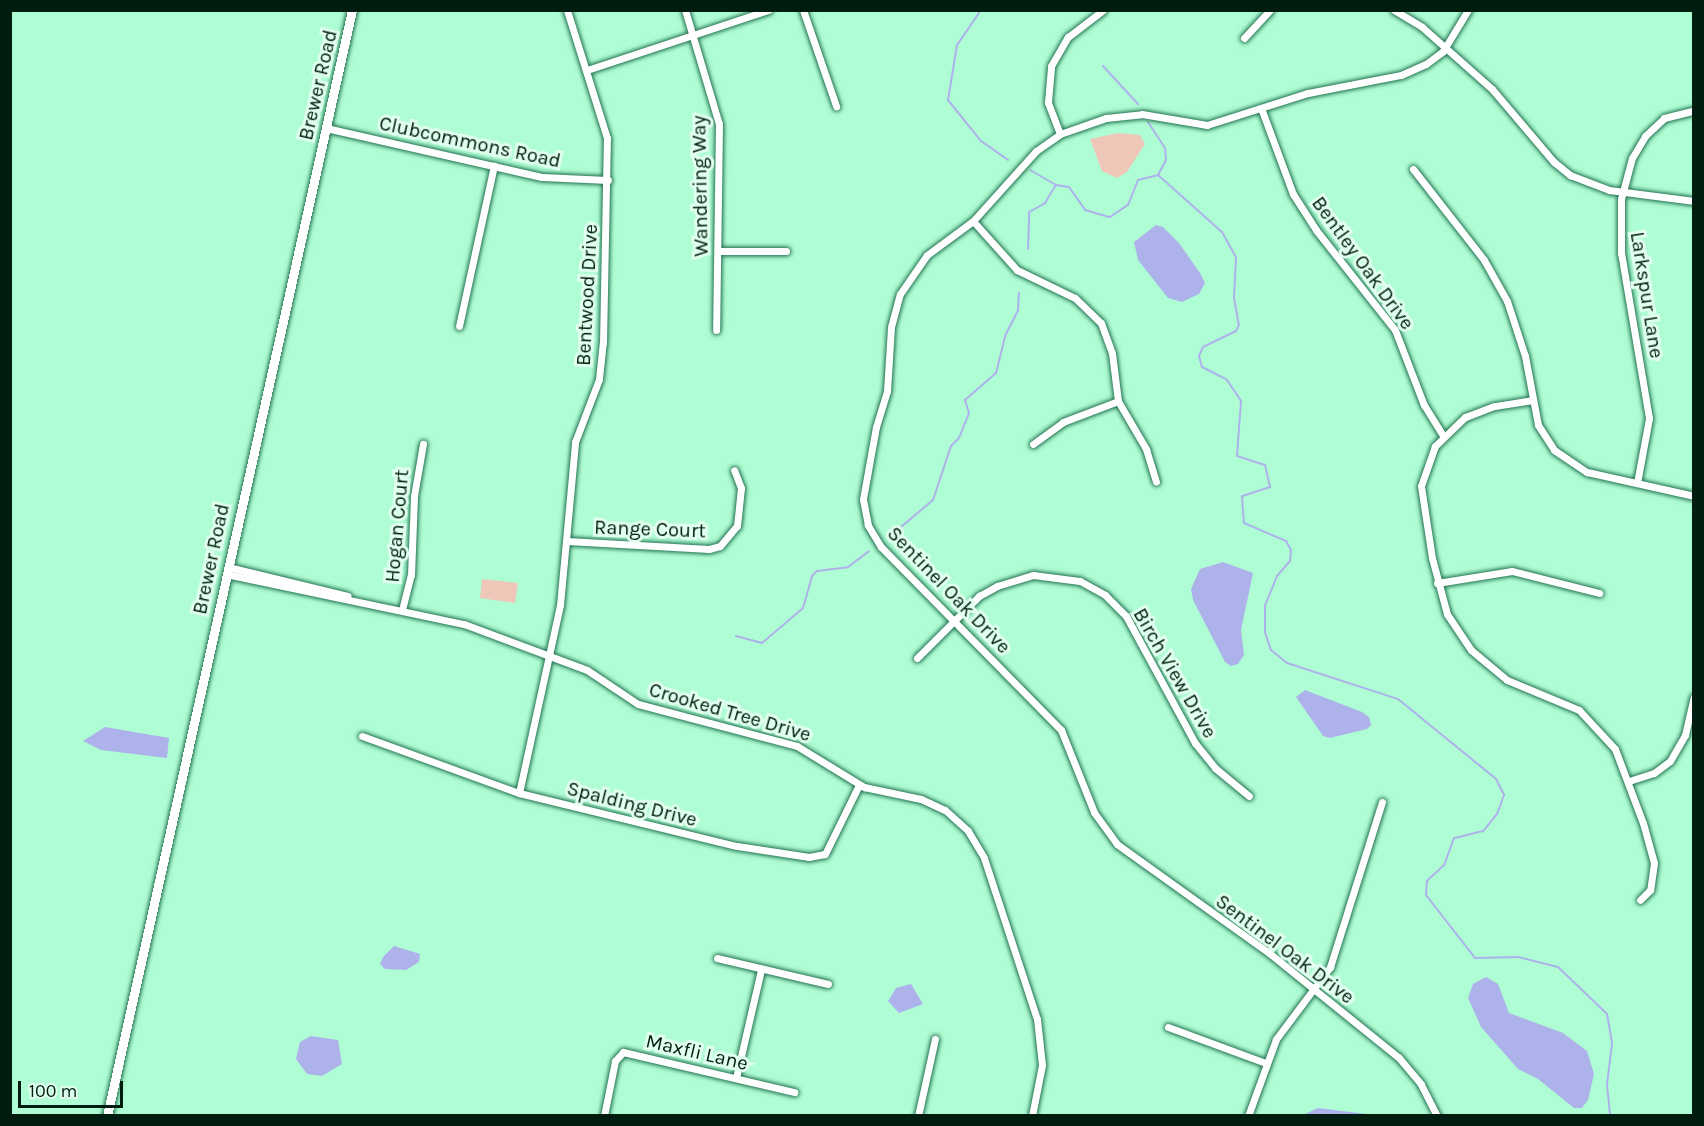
<!DOCTYPE html>
<style>
body{margin:0}
#map{position:relative;width:1704px;height:1126px;overflow:hidden;background:#affdd4;font-family:Karla,sans-serif}
div>[style]{position:absolute}
[style*='--x']{left:calc(var(--x)*1px);top:calc(var(--y)*1px);width:calc(var(--w)*1px);rotate:calc(var(--a)*1deg)}
.green>*{inset:0;background:#efc7b8}
.water>*{inset:0;background:#adb2eb}
.stream>*{height:2px;margin:-1px;padding:0 1px;transform-origin:1px;border-radius:1px;background:#adb2eb}
.roads{filter:drop-shadow(0 0 2px #227351) drop-shadow(0 0 2px #227351)}
.street>*{height:7px;margin:-3.5px;padding:0 3.5px;transform-origin:3.5px;border-radius:3.5px;background:#fff}
.secondary>*{height:9px;margin:-4.5px;padding:0 4.5px;transform-origin:4.5px;border-radius:4.5px;background:#fff}
span{translate:-50% -50%;white-space:nowrap;text-align:center;line-height:1.15;-webkit-text-stroke:6px #e1ffee;paint-order:stroke}
.street-label{font-size:20px;color:#001d0f}
.frame{position:absolute;inset:0;border:12px solid #001d0f;pointer-events:none}
.scale{position:absolute;left:18px;top:1081px;width:105px;height:27px;box-sizing:border-box;border:3px solid #001d0f;border-top:0;padding-left:8px;font-size:18px;line-height:21px;white-space:nowrap;color:#001d0f;-webkit-text-stroke:4px #e1ffee;paint-order:stroke}
</style>
<div id="map">
<div class="green">
<div style="clip-path:polygon(1118px 133px,1140px 135px,1145px 144px,1127px 172px,1117px 178px,1102px 171px,1090px 139px)"></div>
<div style="clip-path:polygon(482px 579px,518px 583px,515px 603px,480px 598px)"></div>
</div>
<div class="water">
<div style="clip-path:polygon(1156px 225px,1163px 227px,1179px 243px,1200px 273px,1205px 283px,1199px 294px,1182px 302px,1168px 298px,1138px 260px,1134px 242px)"></div>
<div style="clip-path:polygon(1223px 562px,1253px 573px,1241px 630px,1244px 655px,1238px 664px,1231px 666px,1225px 662px,1193px 600px,1191px 589px,1200px 569px)"></div>
<div style="clip-path:polygon(1305px 690px,1362px 712px,1369px 717px,1371px 725px,1367px 729px,1330px 738px,1323px 736px,1296px 697px)"></div>
<div style="clip-path:polygon(105px 727px,169px 738px,167px 758px,101px 750px,83px 741px)"></div>
<div style="clip-path:polygon(394px 946px,420px 954px,419px 962px,406px 970px,385px 969px,380px 964px,383px 957px)"></div>
<div style="clip-path:polygon(1486px 977px,1498px 984px,1509px 1013px,1563px 1033px,1587px 1051px,1594px 1074px,1588px 1100px,1582px 1108px,1574px 1108px,1538px 1079px,1518px 1069px,1481px 1027px,1468px 998px,1473px 984px)"></div>
<div style="clip-path:polygon(911px 984px,923px 1004px,899px 1013px,888px 1001px,896px 988px)"></div>
<div style="clip-path:polygon(311px 1036px,338px 1040px,342px 1064px,322px 1076px,307px 1074px,296px 1059px,300px 1042px)"></div>
<div style="clip-path:polygon(1318px 1108px,1375px 1115px,1303px 1115px)"></div>
</div>
<div class="stream">
<div style="--x:981;--y:10;--w:42;--a:124.4"></div>
<div style="--x:957;--y:45;--w:56;--a:99.3"></div>
<div style="--x:948;--y:100;--w:53;--a:51.2"></div>
<div style="--x:981;--y:141;--w:33;--a:35"></div>
<div style="--x:1103;--y:66;--w:52;--a:47.4"></div>
<div style="--x:1148;--y:122;--w:31;--a:57"></div>
<div style="--x:1165;--y:148;--w:12;--a:85"></div>
<div style="--x:1166;--y:160;--w:17;--a:118"></div>
<div style="--x:1030;--y:170;--w:30;--a:30"></div>
<div style="--x:1056;--y:185;--w:13;--a:9"></div>
<div style="--x:1069;--y:187;--w:28;--a:55"></div>
<div style="--x:1085;--y:210;--w:26;--a:16"></div>
<div style="--x:1110;--y:217;--w:22;--a:-34"></div>
<div style="--x:1128;--y:205;--w:27;--a:-68"></div>
<div style="--x:1138;--y:180;--w:21;--a:-14"></div>
<div style="--x:1158;--y:175;--w:86;--a:41.7"></div>
<div style="--x:1222;--y:232;--w:29;--a:61"></div>
<div style="--x:1236;--y:257;--w:41;--a:92.8"></div>
<div style="--x:1234;--y:298;--w:27;--a:80"></div>
<div style="--x:1239;--y:325;--w:7;--a:117"></div>
<div style="--x:1236;--y:331;--w:37;--a:154"></div>
<div style="--x:1203;--y:347;--w:10;--a:114"></div>
<div style="--x:1199;--y:356;--w:11;--a:75"></div>
<div style="--x:1202;--y:367;--w:28;--a:27"></div>
<div style="--x:1227;--y:380;--w:25;--a:56"></div>
<div style="--x:1241;--y:401;--w:55;--a:94.2"></div>
<div style="--x:1237;--y:456;--w:29;--a:18"></div>
<div style="--x:1265;--y:465;--w:23;--a:77"></div>
<div style="--x:1270;--y:487;--w:29;--a:162"></div>
<div style="--x:1242;--y:496;--w:27;--a:86"></div>
<div style="--x:1244;--y:523;--w:46;--a:23.2"></div>
<div style="--x:1286;--y:541;--w:10;--a:61"></div>
<div style="--x:1291;--y:550;--w:11;--a:95"></div>
<div style="--x:1290;--y:561;--w:20;--a:131"></div>
<div style="--x:1277;--y:576;--w:31;--a:112"></div>
<div style="--x:1265;--y:605;--w:27;--a:90"></div>
<div style="--x:1265;--y:632;--w:19;--a:72"></div>
<div style="--x:1271;--y:650;--w:21;--a:39"></div>
<div style="--x:1287;--y:663;--w:117;--a:18"></div>
<div style="--x:1398;--y:699;--w:127;--a:39.2"></div>
<div style="--x:1496;--y:779;--w:18;--a:63"></div>
<div style="--x:1504;--y:795;--w:20;--a:110"></div>
<div style="--x:1497;--y:814;--w:22;--a:129"></div>
<div style="--x:1483;--y:831;--w:30;--a:166"></div>
<div style="--x:1454;--y:838;--w:29;--a:110"></div>
<div style="--x:1444;--y:865;--w:23;--a:137"></div>
<div style="--x:1427;--y:881;--w:14;--a:94"></div>
<div style="--x:1426;--y:895;--w:80;--a:52.1"></div>
<div style="--x:1475;--y:958;--w:43;--a:-1.3"></div>
<div style="--x:1518;--y:957;--w:41;--a:14"></div>
<div style="--x:1558;--y:967;--w:68;--a:43.8"></div>
<div style="--x:1607;--y:1014;--w:29;--a:80"></div>
<div style="--x:1612;--y:1043;--w:42;--a:96.8"></div>
<div style="--x:1607;--y:1085;--w:31;--a:84"></div>
<div style="--x:1028;--y:249;--w:37;--a:-88"></div>
<div style="--x:1029;--y:212;--w:18;--a:-29"></div>
<div style="--x:1045;--y:203;--w:21;--a:-59"></div>
<div style="--x:895;--y:532;--w:50;--a:-40.1"></div>
<div style="--x:933;--y:500;--w:57;--a:-71.6"></div>
<div style="--x:951;--y:446;--w:11;--a:-45"></div>
<div style="--x:959;--y:438;--w:27;--a:-68"></div>
<div style="--x:969;--y:413;--w:14;--a:-107"></div>
<div style="--x:965;--y:400;--w:41;--a:-41.1"></div>
<div style="--x:996;--y:373;--w:38;--a:-76"></div>
<div style="--x:1005;--y:336;--w:28;--a:-63"></div>
<div style="--x:1018;--y:311;--w:18;--a:-87"></div>
<div style="--x:736;--y:636;--w:27;--a:15"></div>
<div style="--x:762;--y:643;--w:54;--a:-40.5"></div>
<div style="--x:803;--y:608;--w:33;--a:-74"></div>
<div style="--x:812;--y:576;--w:7;--a:-45"></div>
<div style="--x:817;--y:571;--w:31;--a:-7"></div>
<div style="--x:848;--y:567;--w:26;--a:-37"></div>
</div>
<div class="roads">
<div class="street">
<div style="--x:685;--y:10;--w:119;--a:73.4"></div>
<div style="--x:719;--y:124;--w:206;--a:90.8"></div>
<div style="--x:803;--y:10;--w:102;--a:71"></div>
<div style="--x:1394;--y:10;--w:33;--a:31"></div>
<div style="--x:1422;--y:27;--w:94;--a:41.5"></div>
<div style="--x:1492;--y:89;--w:96;--a:49.7"></div>
<div style="--x:1554;--y:162;--w:21;--a:39"></div>
<div style="--x:1570;--y:175;--w:42;--a:21"></div>
<div style="--x:1609;--y:190;--w:86;--a:7.4"></div>
<div style="--x:1244;--y:38;--w:38;--a:-47"></div>
<div style="--x:587;--y:70;--w:191;--a:-18.3"></div>
<div style="--x:1261;--y:108;--w:92;--a:69.6"></div>
<div style="--x:1293;--y:194;--w:43;--a:57.4"></div>
<div style="--x:1316;--y:230;--w:127;--a:51.7"></div>
<div style="--x:1395;--y:330;--w:80;--a:68.9"></div>
<div style="--x:1424;--y:405;--w:36;--a:58"></div>
<div style="--x:326;--y:128;--w:221;--a:12.8"></div>
<div style="--x:542;--y:177;--w:66;--a:2.6"></div>
<div style="--x:1060;--y:134;--w:34;--a:-111"></div>
<div style="--x:1048;--y:102;--w:36;--a:-85"></div>
<div style="--x:1051;--y:66;--w:34;--a:-60"></div>
<div style="--x:1068;--y:37;--w:44;--a:-37.6"></div>
<div style="--x:1413;--y:169;--w:115;--a:52"></div>
<div style="--x:1484;--y:260;--w:47;--a:60.7"></div>
<div style="--x:1507;--y:301;--w:58;--a:71.9"></div>
<div style="--x:1525;--y:356;--w:70;--a:79.3"></div>
<div style="--x:1538;--y:425;--w:30;--a:57"></div>
<div style="--x:1554;--y:450;--w:40;--a:34"></div>
<div style="--x:1587;--y:472;--w:110;--a:12.6"></div>
<div style="--x:973;--y:221;--w:66;--a:48.1"></div>
<div style="--x:1017;--y:270;--w:64;--a:25.8"></div>
<div style="--x:1075;--y:298;--w:36;--a:44"></div>
<div style="--x:1101;--y:323;--w:32;--a:70"></div>
<div style="--x:1112;--y:353;--w:48;--a:82.9"></div>
<div style="--x:1118;--y:401;--w:56;--a:59.7"></div>
<div style="--x:1146;--y:449;--w:34;--a:73"></div>
<div style="--x:718;--y:251;--w:68;--a:0"></div>
<div style="--x:459;--y:326;--w:164;--a:-77.7"></div>
<div style="--x:1533;--y:400;--w:39;--a:171"></div>
<div style="--x:1494;--y:406;--w:31;--a:159"></div>
<div style="--x:1465;--y:417;--w:42;--a:136"></div>
<div style="--x:1435;--y:446;--w:42;--a:109.3"></div>
<div style="--x:1421;--y:486;--w:73;--a:81.3"></div>
<div style="--x:1432;--y:558;--w:58;--a:75"></div>
<div style="--x:1447;--y:614;--w:43;--a:56.3"></div>
<div style="--x:1471;--y:650;--w:47;--a:39.8"></div>
<div style="--x:1507;--y:680;--w:78;--a:22.6"></div>
<div style="--x:1579;--y:710;--w:53;--a:47.3"></div>
<div style="--x:1615;--y:749;--w:79;--a:69.3"></div>
<div style="--x:1643;--y:823;--w:41;--a:74.6"></div>
<div style="--x:1654;--y:863;--w:27;--a:98"></div>
<div style="--x:1650;--y:890;--w:14;--a:135"></div>
<div style="--x:1033;--y:444;--w:37;--a:-36"></div>
<div style="--x:1063;--y:422;--w:59;--a:-20.9"></div>
<div style="--x:1637;--y:483;--w:66;--a:-79.5"></div>
<div style="--x:1649;--y:418;--w:167;--a:-99.6"></div>
<div style="--x:1621;--y:253;--w:54;--a:-90"></div>
<div style="--x:1621;--y:199;--w:42;--a:-75"></div>
<div style="--x:1632;--y:158;--w:26;--a:-59"></div>
<div style="--x:1645;--y:136;--w:26;--a:-43"></div>
<div style="--x:1664;--y:118;--w:30;--a:-14"></div>
<div style="--x:567;--y:541;--w:142;--a:3.2"></div>
<div style="--x:709;--y:549;--w:11;--a:-15"></div>
<div style="--x:720;--y:546;--w:26;--a:-50"></div>
<div style="--x:737;--y:526;--w:38;--a:-84"></div>
<div style="--x:741;--y:488;--w:19;--a:-111"></div>
<div style="--x:228;--y:567;--w:123;--a:13.6"></div>
<div style="--x:226;--y:574;--w:243;--a:11.9"></div>
<div style="--x:464;--y:624;--w:131;--a:20.5"></div>
<div style="--x:587;--y:670;--w:61;--a:33.7"></div>
<div style="--x:638;--y:704;--w:164;--a:14.8"></div>
<div style="--x:797;--y:746;--w:79;--a:31.5"></div>
<div style="--x:864;--y:787;--w:58;--a:11.9"></div>
<div style="--x:921;--y:799;--w:26;--a:25"></div>
<div style="--x:945;--y:810;--w:31;--a:42"></div>
<div style="--x:968;--y:831;--w:31;--a:59"></div>
<div style="--x:984;--y:858;--w:169;--a:71.8"></div>
<div style="--x:1037;--y:1019;--w:46;--a:83.8"></div>
<div style="--x:1042;--y:1065;--w:52;--a:101.1"></div>
<div style="--x:1437;--y:583;--w:76;--a:-9.1"></div>
<div style="--x:1512;--y:571;--w:90;--a:14.2"></div>
<div style="--x:402;--y:610;--w:36;--a:-76"></div>
<div style="--x:411;--y:575;--w:79;--a:-87.8"></div>
<div style="--x:414;--y:496;--w:53;--a:-80.2"></div>
<div style="--x:917;--y:658;--w:88;--a:-45"></div>
<div style="--x:979;--y:596;--w:21;--a:-29"></div>
<div style="--x:997;--y:586;--w:38;--a:-17"></div>
<div style="--x:1033;--y:575;--w:47;--a:7.3"></div>
<div style="--x:1080;--y:581;--w:29;--a:29"></div>
<div style="--x:1105;--y:595;--w:30;--a:45"></div>
<div style="--x:1126;--y:616;--w:145;--a:61.5"></div>
<div style="--x:1195;--y:743;--w:32;--a:51"></div>
<div style="--x:1215;--y:768;--w:44;--a:39.5"></div>
<div style="--x:362;--y:736;--w:167;--a:20"></div>
<div style="--x:519;--y:793;--w:224;--a:13.7"></div>
<div style="--x:737;--y:846;--w:73;--a:8.7"></div>
<div style="--x:809;--y:857;--w:16;--a:-11"></div>
<div style="--x:825;--y:854;--w:77;--a:-63.8"></div>
<div style="--x:1629;--y:781;--w:26;--a:-18"></div>
<div style="--x:1654;--y:773;--w:20;--a:-37"></div>
<div style="--x:1670;--y:761;--w:30;--a:-60"></div>
<div style="--x:1685;--y:735;--w:39;--a:-77"></div>
<div style="--x:519;--y:793;--w:192;--a:-77.7"></div>
<div style="--x:560;--y:605;--w:164;--a:-84.7"></div>
<div style="--x:575;--y:442;--w:67;--a:-69.1"></div>
<div style="--x:599;--y:379;--w:36;--a:-84"></div>
<div style="--x:603;--y:343;--w:205;--a:-88.9"></div>
<div style="--x:607;--y:138;--w:134;--a:-107.4"></div>
<div style="--x:717;--y:958;--w:114;--a:13.2"></div>
<div style="--x:1168;--y:1027;--w:104;--a:20.2"></div>
<div style="--x:736;--y:1078;--w:111;--a:-77"></div>
<div style="--x:604;--y:1116;--w:56;--a:-78.7"></div>
<div style="--x:615;--y:1061;--w:12;--a:-48"></div>
<div style="--x:623;--y:1052;--w:176;--a:13.2"></div>
<div style="--x:918;--y:1116;--w:79;--a:-77.6"></div>
<div style="--x:1248;--y:1116;--w:82;--a:-70"></div>
<div style="--x:1276;--y:1039;--w:90;--a:-53.1"></div>
<div style="--x:1330;--y:967;--w:173;--a:-72.5"></div>
<div style="--x:1437;--y:1116;--w:36;--a:-117"></div>
<div style="--x:1421;--y:1084;--w:35;--a:-130"></div>
<div style="--x:1398;--y:1057;--w:166;--a:-141.1"></div>
<div style="--x:1269;--y:953;--w:187;--a:-144.4"></div>
<div style="--x:1117;--y:844;--w:39;--a:-126"></div>
<div style="--x:1094;--y:812;--w:88;--a:-111.9"></div>
<div style="--x:1061;--y:730;--w:257;--a:-134.5"></div>
<div style="--x:881;--y:547;--w:26;--a:-121"></div>
<div style="--x:868;--y:525;--w:26;--a:-101"></div>
<div style="--x:863;--y:499;--w:73;--a:-79.8"></div>
<div style="--x:876;--y:427;--w:38;--a:-73"></div>
<div style="--x:887;--y:391;--w:64;--a:-86.4"></div>
<div style="--x:891;--y:327;--w:34;--a:-75"></div>
<div style="--x:900;--y:294;--w:47;--a:-55.3"></div>
<div style="--x:927;--y:255;--w:57;--a:-36.5"></div>
<div style="--x:973;--y:221;--w:94;--a:-48"></div>
<div style="--x:1036;--y:151;--w:29;--a:-35"></div>
<div style="--x:1060;--y:134;--w:49;--a:-19.2"></div>
<div style="--x:1106;--y:118;--w:36;--a:-6"></div>
<div style="--x:1142;--y:114;--w:66;--a:9.6"></div>
<div style="--x:1207;--y:125;--w:106;--a:-17.6"></div>
<div style="--x:1308;--y:93;--w:95;--a:-11"></div>
<div style="--x:1401;--y:75;--w:27;--a:-24"></div>
<div style="--x:1426;--y:64;--w:21;--a:-37"></div>
<div style="--x:1443;--y:51;--w:48;--a:-58.6"></div>
</div>
<div class="secondary">
<div style="--x:107;--y:1116;--w:1133;--a:-77.51"></div>
</div>
</div>
<div class="street-label">
<span style="left:318px;top:85px;rotate:-77deg">Brewer Road</span>
<span style="left:470px;top:142px;rotate:12deg">Clubcommons Road</span>
<span style="left:700px;top:186px;rotate:-91deg">Wandering Way</span>
<span style="left:1363px;top:263px;rotate:54deg">Bentley Oak Drive</span>
<span style="left:587px;top:295px;rotate:-87deg">Bentwood Drive</span>
<span style="left:1647px;top:295px;rotate:81deg">Larkspur Lane</span>
<span style="left:397px;top:526px;rotate:-85deg">Hogan Court</span>
<span style="left:650px;top:529px;rotate:2deg">Range Court</span>
<span style="left:211px;top:559px;rotate:-78deg">Brewer Road</span>
<span style="left:949px;top:590px;rotate:46deg">Sentinel Oak Drive</span>
<span style="left:1175px;top:673px;rotate:60deg">Birch View Drive</span>
<span style="left:730px;top:712px;rotate:16deg">Crooked Tree Drive</span>
<span style="left:632px;top:804px;rotate:14deg">Spalding Drive</span>
<span style="left:1285px;top:949px;rotate:37deg">Sentinel Oak Drive</span>
<span style="left:697px;top:1052px;rotate:13deg">Maxfli Lane</span>
</div>
<div class="frame"></div>
<div class="scale">100 m</div>
</div>
